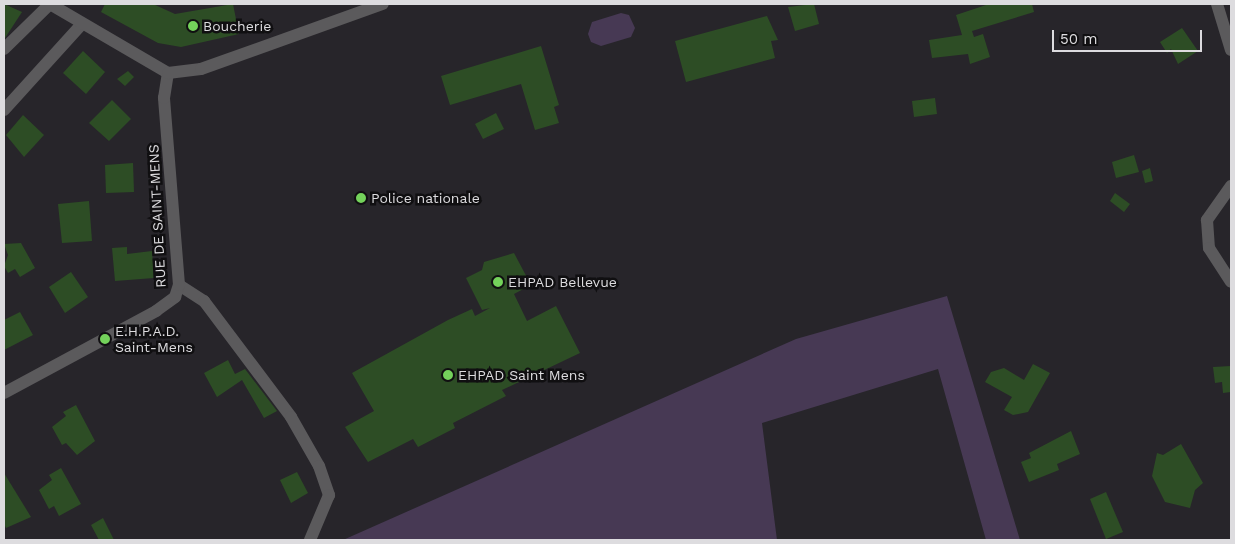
<!DOCTYPE html>
<style>
body{margin:0}
#map{position:relative;width:1235px;height:544px;overflow:hidden;background:#27252a;font-family:"Work Sans",sans-serif}
div>[style]{position:absolute}
[style*='--x']{left:calc(var(--x)*1px);top:calc(var(--y)*1px);width:calc(var(--w)*1px);rotate:calc(var(--a)*1deg)}
.green>*{inset:0;background:#473954}
.building>*{inset:0;background:#2d4d25}
.minor>*{height:12px;margin:-6px;padding:0 6px;transform-origin:6px;border-radius:6px;background:#5b5a5c}
.tertiary>*{height:12px;margin:-6px;padding:0 6px;transform-origin:6px;border-radius:6px;background:#5b5a5c}
.dots>*{width:14px;height:14px;translate:-50% -50%;box-sizing:border-box;border:2px solid #100f11;border-radius:50%}
span{translate:-50% -50%;white-space:nowrap;text-align:center;line-height:1.15;-webkit-text-stroke:5px #100f11;paint-order:stroke}
.poi-label{font-size:14px;color:#dddcdf}
.left{translate:0 -50%;text-align:left}
.street-label{font-size:14px;color:#dddcdf}
.frame{position:absolute;inset:0;border:5px solid #dddcdf;pointer-events:none}
.scale{position:absolute;left:1052px;top:30px;width:150px;height:22px;box-sizing:border-box;border:2px solid #dddcdf;border-top:0;padding-left:6px;font-size:15px;line-height:18px;white-space:nowrap;color:#dddcdf;-webkit-text-stroke:4px #100f11;paint-order:stroke}
</style>
<div id="map">
<div class="green">
<div style="clip-path:polygon(621px 13px,629px 15px,635px 28px,631px 37px,601px 46px,591px 42px,588px 34px,592px 22px)"></div>
<div style="clip-path:polygon(947px 296px,1020px 540px,986px 540px,938px 369px,762px 423px,777px 540px,343px 540px,796px 339px)"></div>
</div>
<div class="building">
<div style="clip-path:polygon(4px 4px,22px 12px,5px 38px,4px 37px)"></div>
<div style="clip-path:polygon(105px 4px,153px 4px,175px 14px,233px 4px,239px 34px,181px 47px,158px 43px,101px 12px)"></div>
<div style="clip-path:polygon(814px 4px,819px 24px,795px 31px,788px 7px)"></div>
<div style="clip-path:polygon(989px 4px,1032px 4px,1034px 12px,972px 31px,974px 37px,983px 34px,990px 57px,970px 64px,968px 54px,932px 58px,929px 40px,962px 35px,956px 15px)"></div>
<div style="clip-path:polygon(767px 16px,778px 40px,771px 41px,775px 58px,686px 82px,675px 41px)"></div>
<div style="clip-path:polygon(1182px 28px,1198px 51px,1178px 64px,1171px 49px,1167px 53px,1160px 42px)"></div>
<div style="clip-path:polygon(541px 46px,559px 105px,554px 107px,559px 123px,535px 130px,521px 84px,450px 105px,441px 76px)"></div>
<div style="clip-path:polygon(83px 51px,105px 72px,86px 94px,63px 73px)"></div>
<div style="clip-path:polygon(128px 71px,134px 77px,125px 86px,117px 79px)"></div>
<div style="clip-path:polygon(935px 98px,937px 114px,914px 117px,912px 101px)"></div>
<div style="clip-path:polygon(112px 100px,131px 119px,109px 141px,89px 123px)"></div>
<div style="clip-path:polygon(496px 113px,504px 129px,483px 139px,475px 124px)"></div>
<div style="clip-path:polygon(23px 115px,44px 135px,24px 157px,6px 135px)"></div>
<div style="clip-path:polygon(1134px 155px,1139px 172px,1116px 178px,1112px 162px)"></div>
<div style="clip-path:polygon(133px 163px,134px 192px,106px 193px,105px 165px)"></div>
<div style="clip-path:polygon(1150px 168px,1153px 181px,1145px 183px,1142px 171px)"></div>
<div style="clip-path:polygon(1115px 193px,1130px 204px,1124px 212px,1110px 201px)"></div>
<div style="clip-path:polygon(89px 201px,92px 241px,62px 243px,58px 204px)"></div>
<div style="clip-path:polygon(21px 243px,35px 268px,20px 277px,15px 269px,8px 273px,4px 266px,8px 255px,4px 244px)"></div>
<div style="clip-path:polygon(127px 247px,127px 254px,152px 251px,154px 278px,115px 281px,112px 248px)"></div>
<div style="clip-path:polygon(514px 253px,531px 285px,514px 294px,527px 321px,556px 306px,580px 353px,502px 390px,506px 396px,453px 423px,455px 428px,418px 447px,413px 439px,368px 462px,345px 427px,374px 411px,352px 373px,448px 320px,472px 309px,475px 316px,490px 308px,482px 310px,466px 278px,482px 270px,484px 262px)"></div>
<div style="clip-path:polygon(71px 272px,88px 297px,65px 313px,49px 287px)"></div>
<div style="clip-path:polygon(20px 312px,33px 335px,4px 350px,4px 320px)"></div>
<div style="clip-path:polygon(228px 360px,235px 374px,245px 369px,277px 411px,264px 418px,242px 380px,217px 397px,204px 373px)"></div>
<div style="clip-path:polygon(1033px 364px,1050px 373px,1028px 412px,1013px 415px,1004px 410px,1012px 397px,985px 382px,991px 372px,1004px 368px,1024px 380px)"></div>
<div style="clip-path:polygon(1231px 366px,1231px 392px,1223px 393px,1222px 382px,1215px 383px,1213px 367px)"></div>
<div style="clip-path:polygon(76px 405px,95px 441px,77px 455px,66px 443px,62px 445px,52px 427px,66px 416px,63px 412px)"></div>
<div style="clip-path:polygon(1071px 431px,1080px 454px,1057px 464px,1059px 470px,1029px 482px,1021px 462px,1031px 458px,1029px 453px)"></div>
<div style="clip-path:polygon(1181px 444px,1203px 483px,1195px 490px,1190px 508px,1165px 502px,1152px 476px,1157px 453px,1163px 455px)"></div>
<div style="clip-path:polygon(61px 468px,81px 504px,59px 516px,54px 506px,49px 509px,39px 490px,52px 480px,49px 475px)"></div>
<div style="clip-path:polygon(297px 472px,308px 493px,291px 503px,280px 480px)"></div>
<div style="clip-path:polygon(4px 473px,31px 517px,6px 528px,4px 524px)"></div>
<div style="clip-path:polygon(1106px 492px,1123px 532px,1106px 539px,1090px 499px)"></div>
<div style="clip-path:polygon(103px 518px,114px 540px,99px 540px,91px 525px)"></div>
</div>
<div class="minor">
<div style="--x:1217;--y:4;--w:48;--a:73.1"></div>
<div style="--x:4;--y:49;--w:64;--a:-44.4"></div>
<div style="--x:4;--y:110;--w:116;--a:-47.8"></div>
<div style="--x:1231;--y:186;--w:42;--a:125.2"></div>
<div style="--x:1207;--y:220;--w:28;--a:86"></div>
<div style="--x:1209;--y:248;--w:40;--a:57.1"></div>
<div style="--x:179;--y:285;--w:30;--a:33"></div>
<div style="--x:204;--y:301;--w:145;--a:53.1"></div>
<div style="--x:291;--y:417;--w:56;--a:60.3"></div>
<div style="--x:319;--y:466;--w:31;--a:71"></div>
<div style="--x:329;--y:495;--w:49;--a:112.9"></div>
<div style="--x:4;--y:393;--w:173;--a:-28.3"></div>
<div style="--x:156;--y:311;--w:24;--a:-36"></div>
<div style="--x:175;--y:297;--w:13;--a:-72"></div>
<div style="--x:179;--y:285;--w:188;--a:-94.6"></div>
<div style="--x:164;--y:98;--w:25;--a:-81"></div>
</div>
<div class="tertiary">
<div style="--x:50;--y:4;--w:137;--a:30.3"></div>
<div style="--x:168;--y:73;--w:33;--a:-7"></div>
<div style="--x:201;--y:69;--w:193;--a:-19.7"></div>
</div>
<div class="dots">
<div style="left:193px;top:26px;background:#74d25b"></div>
<div style="left:361px;top:198px;background:#74d25b"></div>
<div style="left:498px;top:282px;background:#74d25b"></div>
<div style="left:105px;top:339px;background:#74d25b"></div>
<div style="left:448px;top:375px;background:#74d25b"></div>
</div>
<div class="poi-label">
<span class="left" style="left:203px;top:26px">Boucherie</span>
<span class="left" style="left:371px;top:198px">Police nationale</span>
<span class="left" style="left:508px;top:282px">EHPAD Bellevue</span>
<span class="left" style="left:115px;top:339px">E.H.P.A.D.<br>Saint-Mens</span>
<span class="left" style="left:458px;top:375px">EHPAD Saint Mens</span>
</div>
<div class="street-label">
<span style="left:157px;top:216px;rotate:-93deg">RUE DE SAINT-MENS</span>
</div>
<div class="frame"></div>
<div class="scale">50 m</div>
</div>
